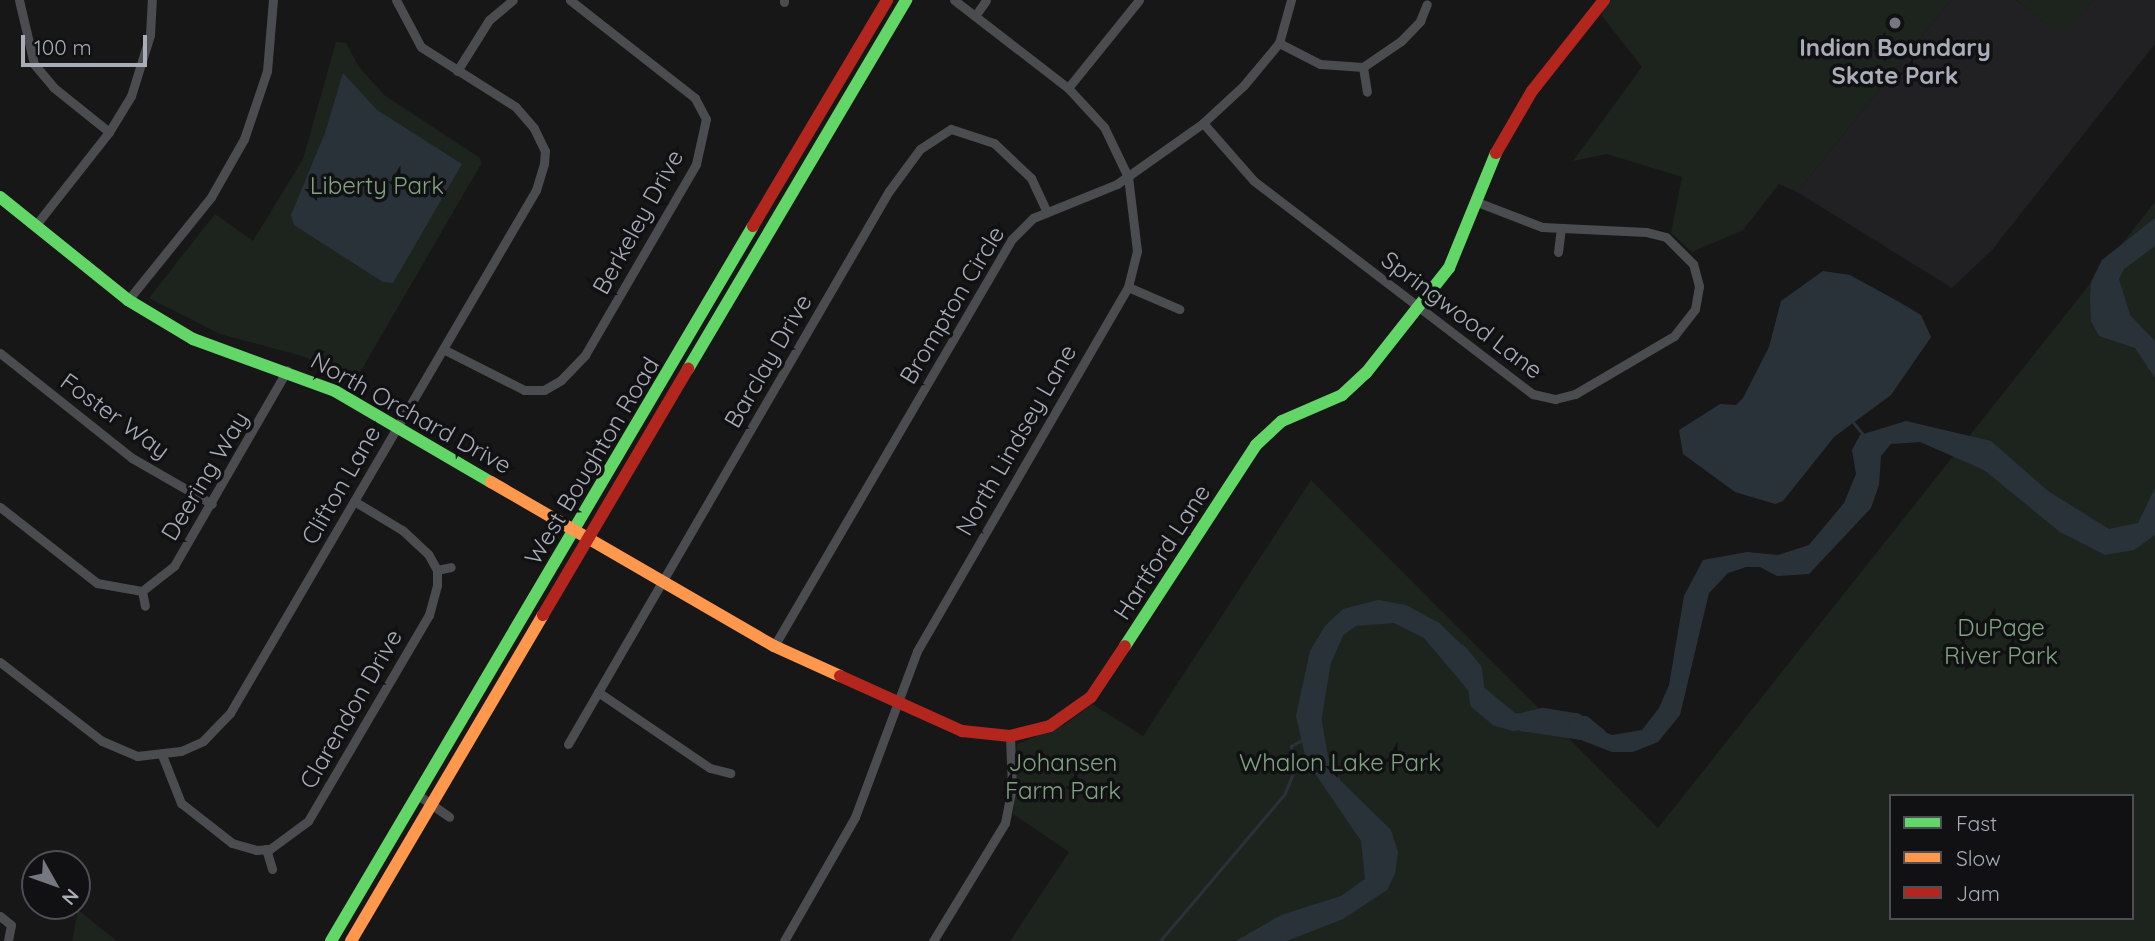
<!DOCTYPE html>
<style>
body{margin:0}
#map{position:relative;width:2155px;height:941px;overflow:hidden;background:#171717;font-family:Quicksand,sans-serif}
div>[style]{position:absolute}
[style*='--x']{left:calc(var(--x)*1px);top:calc(var(--y)*1px);width:calc(var(--w)*1px);rotate:calc(var(--a)*1deg)}
.built>*{inset:0;background:#212123}
.green>*{inset:0;background:#1d241e}
.water>*{inset:0;background:#2a3239}
.stream>*{height:2.5px;margin:-1.25px;padding:0 1.25px;transform-origin:1.25px;border-radius:1.25px;background:#2a3239}
.river>*{height:16px;margin:-8px;padding:0 8px;transform-origin:8px;border-radius:8px;background:#2a3239}
.street>*{height:9px;margin:-4.5px;padding:0 4.5px;transform-origin:4.5px;border-radius:4.5px;background:#4b4c50}
.fast>*{height:12px;margin:-6px;padding:0 6px;transform-origin:6px;border-radius:6px;background:#63d668}
.slow>*{height:12px;margin:-6px;padding:0 6px;transform-origin:6px;border-radius:6px;background:#ff974d}
.jam>*{height:12px;margin:-6px;padding:0 6px;transform-origin:6px;border-radius:6px;background:#b3261e}
.dots>*{width:19px;height:19px;translate:-50% -50%;box-sizing:border-box;border:4px solid #111113;border-radius:50%}
span{translate:-50% -50%;white-space:nowrap;text-align:center;line-height:1.15;-webkit-text-stroke:7px #111113;paint-order:stroke}
.poi-label{font-size:24px;color:#a8adb8;font-weight:700}
.park-label{font-size:24px;color:#7fa381}
.street-label{font-size:24px;color:#a8adb8}
.legend{position:absolute;left:1889px;top:794px;width:245px;height:126px;box-sizing:border-box;background:#111113;border:2px solid #4d4f55;margin:0;padding:9px 12px;list-style:none;font-size:21px;color:#a8adb8}
.legend li{display:flex;align-items:center;gap:14px;height:35px}
.legend b{width:35px;border:2px solid #4d4f55}
.north{position:absolute;left:21px;top:850px;width:70px;height:70px;box-sizing:border-box;background:#111113;border:2px solid #4d4f55;border-radius:50%;rotate:130deg;font-size:19px;font-weight:700;line-height:28px;text-align:center;color:#a8adb8}
.north::after{content:'';display:block;margin:auto;width:24px;height:32px;background:#757880;clip-path:polygon(50% 0,100% 100%,50% 72%,0 100%)}
.scale{position:absolute;left:21px;top:35px;width:126px;height:32px;box-sizing:border-box;border:4px solid #a8adb8;border-top:0;padding-left:9px;font-size:21px;line-height:24px;white-space:nowrap;color:#a8adb8;-webkit-text-stroke:5px #111113;paint-order:stroke}
</style>
<div id="map">
<div class="built">
<div style="clip-path:polygon(1951px 0,2016px 0,2064px 36px,2093px 0,2155px 0,2155px 44px,1992px 250px,1952px 288px,1797px 192px)"></div>
</div>
<div class="green">
<div style="clip-path:polygon(1605px 0,1951px 0,1797px 192px,1779px 184px,1743px 230px,1692px 252px,1671px 233px,1682px 177px,1607px 154px,1573px 161px,1642px 67px,1602px 16px)"></div>
<div style="clip-path:polygon(2016px 0,2093px 0,2064px 37px)"></div>
<div style="clip-path:polygon(336px 42px,346px 43px,359px 67px,384px 95px,480px 158px,481px 164px,356px 379px,302px 356px,220px 334px,149px 298px,215px 214px,253px 241px,303px 159px)"></div>
<div style="clip-path:polygon(evenodd,2155px 202px,2155px 941px,1010px 941px,1069px 852px,1013px 814px,1017px 744px,1064px 725px,1092px 704px,1143px 736px,1311px 480px,1658px 828px,2155px 202px,1891px 796px,2132px 796px,2132px 918px,1891px 918px,1891px 796px)"></div>
<div style="clip-path:polygon(78px 910px,117px 941px,72px 941px)"></div>
</div>
<div class="water">
<div style="clip-path:polygon(343px 73px,377px 110px,462px 164px,393px 283px,383px 282px,294px 225px,291px 215px,325px 133px)"></div>
<div style="clip-path:polygon(2155px 218px,2155px 246px,2124px 269px,2119px 279px,2130px 315px,2155px 341px,2155px 378px,2135px 348px,2099px 336px,2091px 321px,2090px 298px,2091px 282px,2102px 260px)"></div>
<div style="clip-path:polygon(1823px 271px,1850px 275px,1901px 303px,1921px 315px,1931px 337px,1891px 395px,1834px 437px,1783px 501px,1775px 504px,1735px 492px,1683px 454px,1679px 430px,1720px 404px,1736px 405px,1743px 398px,1769px 347px,1781px 301px)"></div>
<div style="clip-path:polygon(1906px 421px,1991px 441px,2048px 491px,2109px 529px,2138px 523px,2155px 488px,2155px 535px,2134px 550px,2105px 555px,2060px 532px,1984px 470px,1920px 442px,1891px 444px,1881px 456px,1879px 485px,1871px 508px,1809px 574px,1777px 576px,1760px 567px,1746px 567px,1728px 573px,1709px 593px,1680px 715px,1658px 742px,1633px 752px,1612px 752px,1581px 740px,1520px 731px,1478px 702px,1424px 638px,1394px 623px,1356px 626px,1328px 646px,1318px 698px,1328px 757px,1341px 781px,1391px 830px,1398px 852px,1395px 874px,1387px 890px,1343px 919px,1287px 941px,1236px 941px,1281px 915px,1341px 896px,1365px 879px,1361px 841px,1306px 760px,1296px 716px,1310px 651px,1325px 626px,1343px 609px,1378px 600px,1406px 605px,1439px 623px,1463px 646px,1481px 685px,1515px 713px,1576px 721px,1577px 727px,1584px 724px,1612px 735px,1642px 730px,1659px 708px,1669px 685px,1684px 596px,1703px 560px,1747px 552px,1778px 555px,1809px 545px,1844px 503px,1856px 474px,1852px 450px,1860px 435px)"></div>
</div>
<div class="stream">
<div style="--x:1854;--y:423;--w:14;--a:51"></div>
<div style="--x:1160;--y:941;--w:192;--a:-49.7"></div>
<div style="--x:1284;--y:795;--w:28;--a:-67"></div>
<div style="--x:1295;--y:769;--w:23;--a:-100"></div>
<div style="--x:1291;--y:746;--w:10;--a:-29"></div>
</div>
<div class="river">
<div style="--x:1459;--y:652;--w:23;--a:50"></div>
<div style="--x:1474;--y:670;--w:32;--a:83"></div>
<div style="--x:1478;--y:702;--w:25;--a:40"></div>
<div style="--x:1497;--y:718;--w:18;--a:16"></div>
<div style="--x:1514;--y:723;--w:30;--a:-14"></div>
<div style="--x:1543;--y:716;--w:33;--a:9"></div>
<div style="--x:1576;--y:721;--w:6;--a:81"></div>
<div style="--x:1577;--y:727;--w:8;--a:-23"></div>
<div style="--x:1584;--y:724;--w:19;--a:39"></div>
<div style="--x:1314;--y:716;--w:56;--a:-80.7"></div>
<div style="--x:1323;--y:661;--w:36;--a:-66"></div>
</div>
<div class="street">
<div style="--x:19;--y:0;--w:66;--a:76.8"></div>
<div style="--x:34;--y:64;--w:30;--a:50"></div>
<div style="--x:53;--y:87;--w:72;--a:38.8"></div>
<div style="--x:784;--y:2;--w:2;--a:-90"></div>
<div style="--x:975;--y:16;--w:19;--a:-55"></div>
<div style="--x:1279;--y:43;--w:46;--a:27.1"></div>
<div style="--x:1320;--y:64;--w:43;--a:4"></div>
<div style="--x:1363;--y:67;--w:46;--a:-34.4"></div>
<div style="--x:1401;--y:41;--w:28;--a:-46"></div>
<div style="--x:1420;--y:21;--w:18;--a:-68"></div>
<div style="--x:1363;--y:67;--w:25;--a:81"></div>
<div style="--x:457;--y:71;--w:60;--a:-57.9"></div>
<div style="--x:489;--y:20;--w:31;--a:-40"></div>
<div style="--x:1068;--y:88;--w:113;--a:-51.1"></div>
<div style="--x:1203;--y:123;--w:77;--a:48.7"></div>
<div style="--x:1254;--y:181;--w:351;--a:37.4"></div>
<div style="--x:1533;--y:394;--w:23;--a:13"></div>
<div style="--x:1555;--y:399;--w:21;--a:-14"></div>
<div style="--x:1575;--y:394;--w:115;--a:-30.4"></div>
<div style="--x:1674;--y:336;--w:34;--a:-52"></div>
<div style="--x:1695;--y:309;--w:23;--a:-80"></div>
<div style="--x:1699;--y:286;--w:23;--a:-105"></div>
<div style="--x:1693;--y:264;--w:38;--a:-135"></div>
<div style="--x:1666;--y:237;--w:21;--a:-166"></div>
<div style="--x:1646;--y:232;--w:104;--a:-177.2"></div>
<div style="--x:1542;--y:227;--w:70;--a:-159"></div>
<div style="--x:35;--y:226;--w:120;--a:-51.8"></div>
<div style="--x:109;--y:132;--w:42;--a:-58.6"></div>
<div style="--x:131;--y:96;--w:64;--a:-72.7"></div>
<div style="--x:150;--y:35;--w:35;--a:-87"></div>
<div style="--x:1558;--y:252;--w:23;--a:-83"></div>
<div style="--x:1128;--y:287;--w:56;--a:23.3"></div>
<div style="--x:128;--y:300;--w:132;--a:-51.1"></div>
<div style="--x:211;--y:197;--w:67;--a:-60.4"></div>
<div style="--x:244;--y:139;--w:72;--a:-71.3"></div>
<div style="--x:267;--y:71;--w:71;--a:-85.2"></div>
<div style="--x:443;--y:349;--w:91;--a:26.8"></div>
<div style="--x:524;--y:390;--w:20;--a:0"></div>
<div style="--x:544;--y:390;--w:20;--a:-30"></div>
<div style="--x:561;--y:380;--w:35;--a:-46"></div>
<div style="--x:585;--y:355;--w:221;--a:-59.8"></div>
<div style="--x:696;--y:164;--w:46;--a:-77.5"></div>
<div style="--x:706;--y:119;--w:24;--a:-118"></div>
<div style="--x:695;--y:98;--w:159;--a:-141.9"></div>
<div style="--x:0;--y:353;--w:169;--a:38.5"></div>
<div style="--x:132;--y:458;--w:92;--a:29.9"></div>
<div style="--x:0;--y:507;--w:123;--a:38.1"></div>
<div style="--x:97;--y:583;--w:46;--a:10.1"></div>
<div style="--x:437;--y:570;--w:14;--a:-12"></div>
<div style="--x:142;--y:591;--w:41;--a:-38"></div>
<div style="--x:174;--y:566;--w:226;--a:-60"></div>
<div style="--x:142;--y:591;--w:15;--a:79"></div>
<div style="--x:774;--y:646;--w:471;--a:-59.7"></div>
<div style="--x:1012;--y:239;--w:30;--a:-45"></div>
<div style="--x:1033;--y:218;--w:91;--a:-22"></div>
<div style="--x:1117;--y:184;--w:105;--a:-35.3"></div>
<div style="--x:1203;--y:123;--w:56;--a:-42.8"></div>
<div style="--x:1244;--y:85;--w:55;--a:-50.2"></div>
<div style="--x:1279;--y:43;--w:45;--a:-74.4"></div>
<div style="--x:0;--y:662;--w:129;--a:37.8"></div>
<div style="--x:102;--y:741;--w:38;--a:23"></div>
<div style="--x:137;--y:756;--w:44;--a:-6.5"></div>
<div style="--x:181;--y:751;--w:24;--a:-24"></div>
<div style="--x:203;--y:741;--w:39;--a:-46"></div>
<div style="--x:230;--y:713;--w:606;--a:-59.67"></div>
<div style="--x:536;--y:190;--w:27;--a:-73"></div>
<div style="--x:544;--y:164;--w:13;--a:-86"></div>
<div style="--x:545;--y:151;--w:25;--a:-116"></div>
<div style="--x:534;--y:128;--w:28;--a:-131"></div>
<div style="--x:516;--y:107;--w:112;--a:-147.7"></div>
<div style="--x:421;--y:47;--w:53;--a:-118"></div>
<div style="--x:598;--y:692;--w:135;--a:34.2"></div>
<div style="--x:710;--y:768;--w:21;--a:14"></div>
<div style="--x:568;--y:744;--w:639;--a:-59.87"></div>
<div style="--x:889;--y:191;--w:52;--a:-53.6"></div>
<div style="--x:920;--y:149;--w:37;--a:-33"></div>
<div style="--x:951;--y:129;--w:45;--a:18"></div>
<div style="--x:994;--y:143;--w:51;--a:43.4"></div>
<div style="--x:1031;--y:178;--w:38;--a:65"></div>
<div style="--x:162;--y:755;--w:52;--a:68.4"></div>
<div style="--x:181;--y:803;--w:65;--a:38.1"></div>
<div style="--x:232;--y:843;--w:25;--a:16"></div>
<div style="--x:256;--y:850;--w:14;--a:-4"></div>
<div style="--x:270;--y:849;--w:47;--a:-36.4"></div>
<div style="--x:308;--y:821;--w:239;--a:-59.6"></div>
<div style="--x:429;--y:615;--w:31;--a:-75"></div>
<div style="--x:437;--y:585;--w:15;--a:-90"></div>
<div style="--x:437;--y:570;--w:18;--a:-119"></div>
<div style="--x:428;--y:554;--w:35;--a:-137"></div>
<div style="--x:402;--y:530;--w:56;--a:-148.9"></div>
<div style="--x:418;--y:795;--w:38;--a:35"></div>
<div style="--x:266;--y:849;--w:21;--a:73"></div>
<div style="--x:0;--y:916;--w:14;--a:39"></div>
<div style="--x:11;--y:925;--w:16;--a:101"></div>
<div style="--x:784;--y:941;--w:143;--a:-60.2"></div>
<div style="--x:855;--y:817;--w:177;--a:-69.5"></div>
<div style="--x:917;--y:651;--w:421;--a:-59.9"></div>
<div style="--x:1128;--y:287;--w:37;--a:-76"></div>
<div style="--x:1137;--y:251;--w:75;--a:-96.9"></div>
<div style="--x:1128;--y:177;--w:55;--a:-115.6"></div>
<div style="--x:1104;--y:127;--w:53;--a:-132.7"></div>
<div style="--x:1068;--y:88;--w:144;--a:-142.3"></div>
<div style="--x:933;--y:941;--w:138;--a:-58.6"></div>
<div style="--x:1005;--y:823;--w:36;--a:-79"></div>
<div style="--x:1012;--y:788;--w:52;--a:-92.2"></div>
</div>
<div class="fast">
<div style="--x:0;--y:197;--w:164;--a:38.8"></div>
<div style="--x:128;--y:300;--w:76;--a:31"></div>
<div style="--x:193;--y:339;--w:151;--a:20.1"></div>
<div style="--x:335;--y:391;--w:181;--a:30.3"></div>
<div style="--x:688;--y:369;--w:429;--a:-59.4"></div>
<div style="--x:1125;--y:646;--w:240;--a:-56.9"></div>
<div style="--x:1256;--y:445;--w:35;--a:-43"></div>
<div style="--x:1282;--y:421;--w:65;--a:-23.4"></div>
<div style="--x:1342;--y:395;--w:33;--a:-43"></div>
<div style="--x:1366;--y:373;--w:134;--a:-51.7"></div>
<div style="--x:1449;--y:268;--w:124;--a:-67.8"></div>
<div style="--x:331;--y:941;--w:830;--a:-59.45"></div>
</div>
<div class="slow">
<div style="--x:491;--y:482;--w:327;--a:30.1"></div>
<div style="--x:774;--y:646;--w:72;--a:24.4"></div>
<div style="--x:351;--y:941;--w:378;--a:-59.5"></div>
</div>
<div class="jam">
<div style="--x:1496;--y:153;--w:72;--a:-59.9"></div>
<div style="--x:1532;--y:91;--w:116;--a:-51.6"></div>
<div style="--x:753;--y:226;--w:263;--a:-59.3"></div>
<div style="--x:543;--y:615;--w:286;--a:-59.5"></div>
<div style="--x:840;--y:676;--w:134;--a:24.3"></div>
<div style="--x:962;--y:731;--w:48;--a:5.9"></div>
<div style="--x:1010;--y:736;--w:41;--a:-14"></div>
<div style="--x:1050;--y:726;--w:50;--a:-35.3"></div>
<div style="--x:1091;--y:697;--w:61;--a:-56.3"></div>
</div>
<div class="dots">
<div style="left:1895px;top:23px;background:#757880"></div>
</div>
<div class="poi-label">
<span style="left:1895px;top:62px">Indian Boundary<br>Skate Park</span>
</div>
<div class="park-label">
<span style="left:377px;top:186px">Liberty Park</span>
<span style="left:2001px;top:642px">DuPage<br>River Park</span>
<span style="left:1063px;top:777px">Johansen<br>Farm Park</span>
<span style="left:1340px;top:763px">Whalon Lake Park</span>
</div>
<div class="street-label">
<span style="left:638px;top:222px;rotate:-61deg">Berkeley Drive</span>
<span style="left:952px;top:305px;rotate:-59deg">Brompton Circle</span>
<span style="left:1462px;top:315px;rotate:37deg">Springwood Lane</span>
<span style="left:768px;top:361px;rotate:-60deg">Barclay Drive</span>
<span style="left:411px;top:413px;rotate:29deg">North Orchard Drive</span>
<span style="left:115px;top:416px;rotate:36deg">Foster Way</span>
<span style="left:1016px;top:440px;rotate:-60deg">North Lindsey Lane</span>
<span style="left:592px;top:461px;rotate:-59deg">West Boughton Road</span>
<span style="left:205px;top:476px;rotate:-59deg">Deering Way</span>
<span style="left:341px;top:485px;rotate:-60deg">Clifton Lane</span>
<span style="left:1162px;top:552px;rotate:-57deg">Hartford Lane</span>
<span style="left:351px;top:709px;rotate:-60deg">Clarendon Drive</span>
</div>
<ul class="legend">
<li><b style="height:9px;background:#63d668"></b>Fast</li>
<li><b style="height:9px;background:#ff974d"></b>Slow</li>
<li><b style="height:9px;background:#b3261e"></b>Jam</li>
</ul>
<div class="north">N</div>
<div class="scale">100 m</div>
</div>
